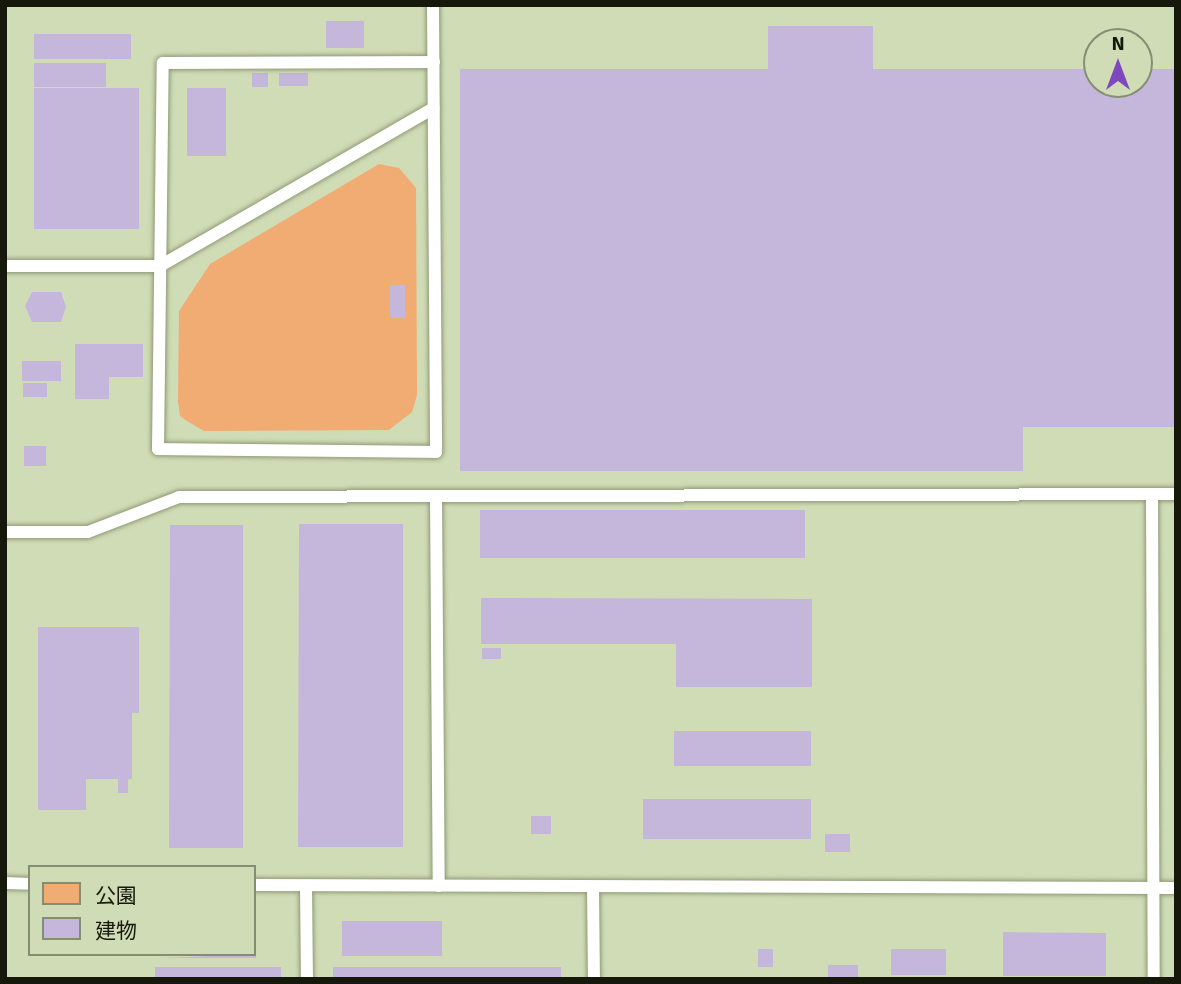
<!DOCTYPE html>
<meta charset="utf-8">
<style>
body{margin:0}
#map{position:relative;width:1181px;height:984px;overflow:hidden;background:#d0dcb6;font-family:Signika,"Noto Sans JP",sans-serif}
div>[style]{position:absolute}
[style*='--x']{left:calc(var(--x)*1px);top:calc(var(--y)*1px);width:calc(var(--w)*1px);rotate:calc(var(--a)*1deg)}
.green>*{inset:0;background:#f0ac72}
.building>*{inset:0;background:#c4b7db}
.roads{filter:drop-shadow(0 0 2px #8f9976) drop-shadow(0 0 2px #8f9976)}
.service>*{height:12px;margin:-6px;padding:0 6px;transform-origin:6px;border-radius:6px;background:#fff}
span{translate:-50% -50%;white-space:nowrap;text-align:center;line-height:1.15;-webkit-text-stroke:7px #d0dcb6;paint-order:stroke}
.frame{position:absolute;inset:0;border:7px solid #15180b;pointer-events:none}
.legend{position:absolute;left:28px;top:865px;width:228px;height:91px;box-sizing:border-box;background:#d0dcb6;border:2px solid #858e72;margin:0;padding:9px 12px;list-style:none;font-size:21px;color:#15180b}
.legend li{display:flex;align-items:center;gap:14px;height:35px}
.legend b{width:35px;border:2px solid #858e72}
.north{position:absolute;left:1083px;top:28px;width:70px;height:70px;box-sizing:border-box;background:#d0dcb6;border:2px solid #858e72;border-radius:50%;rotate:0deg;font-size:19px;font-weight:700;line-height:28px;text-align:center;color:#15180b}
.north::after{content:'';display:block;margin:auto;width:24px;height:32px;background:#7e48bf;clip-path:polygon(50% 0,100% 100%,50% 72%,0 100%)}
</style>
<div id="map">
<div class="green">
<div style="clip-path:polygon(379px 164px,399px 168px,416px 188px,417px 395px,412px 412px,389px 430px,204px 431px,187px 421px,180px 416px,178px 401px,179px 311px,210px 264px)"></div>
</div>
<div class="building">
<div style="clip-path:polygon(326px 21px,364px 21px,364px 48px,326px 48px)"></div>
<div style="clip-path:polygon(768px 26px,873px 26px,873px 69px,1097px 69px,1097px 84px,1139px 84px,1139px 69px,1176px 69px,1176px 427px,1023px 427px,1023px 471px,460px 471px,460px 69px,768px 69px)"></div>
<div style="clip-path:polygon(34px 34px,131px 34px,131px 59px,34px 59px)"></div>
<div style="clip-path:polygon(34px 63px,106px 63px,106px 87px,34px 87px)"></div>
<div style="clip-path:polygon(252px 73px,268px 73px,268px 87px,252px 87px)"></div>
<div style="clip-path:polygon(279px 73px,308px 73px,308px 86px,279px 86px)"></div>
<div style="clip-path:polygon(34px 88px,139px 88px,139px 229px,34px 229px)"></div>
<div style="clip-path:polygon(187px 88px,226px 88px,226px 156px,187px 156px)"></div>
<div style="clip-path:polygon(390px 285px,405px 285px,405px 318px,390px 318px)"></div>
<div style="clip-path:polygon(32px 292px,61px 292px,66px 307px,61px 322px,32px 322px,25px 306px)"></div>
<div style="clip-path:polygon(75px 344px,143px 344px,143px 377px,109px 377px,109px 399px,75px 399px)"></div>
<div style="clip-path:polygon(22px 361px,61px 361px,61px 381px,22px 381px)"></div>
<div style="clip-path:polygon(23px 383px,47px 383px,47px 397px,23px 397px)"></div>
<div style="clip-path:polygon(24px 446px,46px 446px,46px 466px,24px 466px)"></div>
<div style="clip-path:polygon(480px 510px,805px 510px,805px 558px,480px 558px)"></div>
<div style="clip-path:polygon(299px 524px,403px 524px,403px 847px,298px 847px)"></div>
<div style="clip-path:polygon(170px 525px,243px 525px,243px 848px,169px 848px)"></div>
<div style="clip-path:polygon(481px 598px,812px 599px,812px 687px,676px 687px,676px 644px,481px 644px)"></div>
<div style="clip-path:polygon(38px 627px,139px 627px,139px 713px,132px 713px,132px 779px,128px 779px,128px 793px,118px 793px,118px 779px,86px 779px,86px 810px,38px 810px)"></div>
<div style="clip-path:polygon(482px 648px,501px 648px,501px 659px,482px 659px)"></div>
<div style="clip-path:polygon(674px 731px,811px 731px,811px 766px,674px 766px)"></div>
<div style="clip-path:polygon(643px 799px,811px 799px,811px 839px,643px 839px)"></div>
<div style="clip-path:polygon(531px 816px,551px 816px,551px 834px,531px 834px)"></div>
<div style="clip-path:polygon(825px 834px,850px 834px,850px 852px,825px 852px)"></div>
<div style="clip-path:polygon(342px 921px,442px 921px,442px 956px,342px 956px)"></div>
<div style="clip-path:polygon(254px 929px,256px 958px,162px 958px,254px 954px)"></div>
<div style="clip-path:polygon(1003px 932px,1106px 933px,1106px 976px,1003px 976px)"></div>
<div style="clip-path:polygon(758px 949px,773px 949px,773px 967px,758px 967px)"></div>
<div style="clip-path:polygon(891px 949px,946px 949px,946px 975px,891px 975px)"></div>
<div style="clip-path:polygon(828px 965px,858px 965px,858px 979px,828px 979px)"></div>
<div style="clip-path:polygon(155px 967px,281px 967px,281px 979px,155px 979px)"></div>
<div style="clip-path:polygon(333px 967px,561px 967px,561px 979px,333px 979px)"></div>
</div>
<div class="roads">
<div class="service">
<div style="--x:433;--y:5;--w:447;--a:89.6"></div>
<div style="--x:436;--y:452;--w:278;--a:-179.4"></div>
<div style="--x:158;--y:449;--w:386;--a:-89.3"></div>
<div style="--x:163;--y:63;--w:271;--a:-0.2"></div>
<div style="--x:5;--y:266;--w:155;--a:0"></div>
<div style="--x:160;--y:266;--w:316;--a:-30"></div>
<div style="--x:1152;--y:494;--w:485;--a:89.8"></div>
<div style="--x:436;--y:496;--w:390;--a:89.6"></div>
<div style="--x:5;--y:532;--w:83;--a:0"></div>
<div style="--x:88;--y:532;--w:97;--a:-21"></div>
<div style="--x:179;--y:497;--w:997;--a:-0.17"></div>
<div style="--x:5;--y:883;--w:25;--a:2"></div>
<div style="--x:254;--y:885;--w:922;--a:0.19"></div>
<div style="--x:306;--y:886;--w:93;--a:89.4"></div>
<div style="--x:593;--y:887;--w:92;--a:89.4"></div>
</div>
</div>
<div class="frame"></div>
<ul class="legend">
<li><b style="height:19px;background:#f0ac72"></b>公園</li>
<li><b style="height:19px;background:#c4b7db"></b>建物</li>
</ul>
<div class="north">N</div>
</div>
